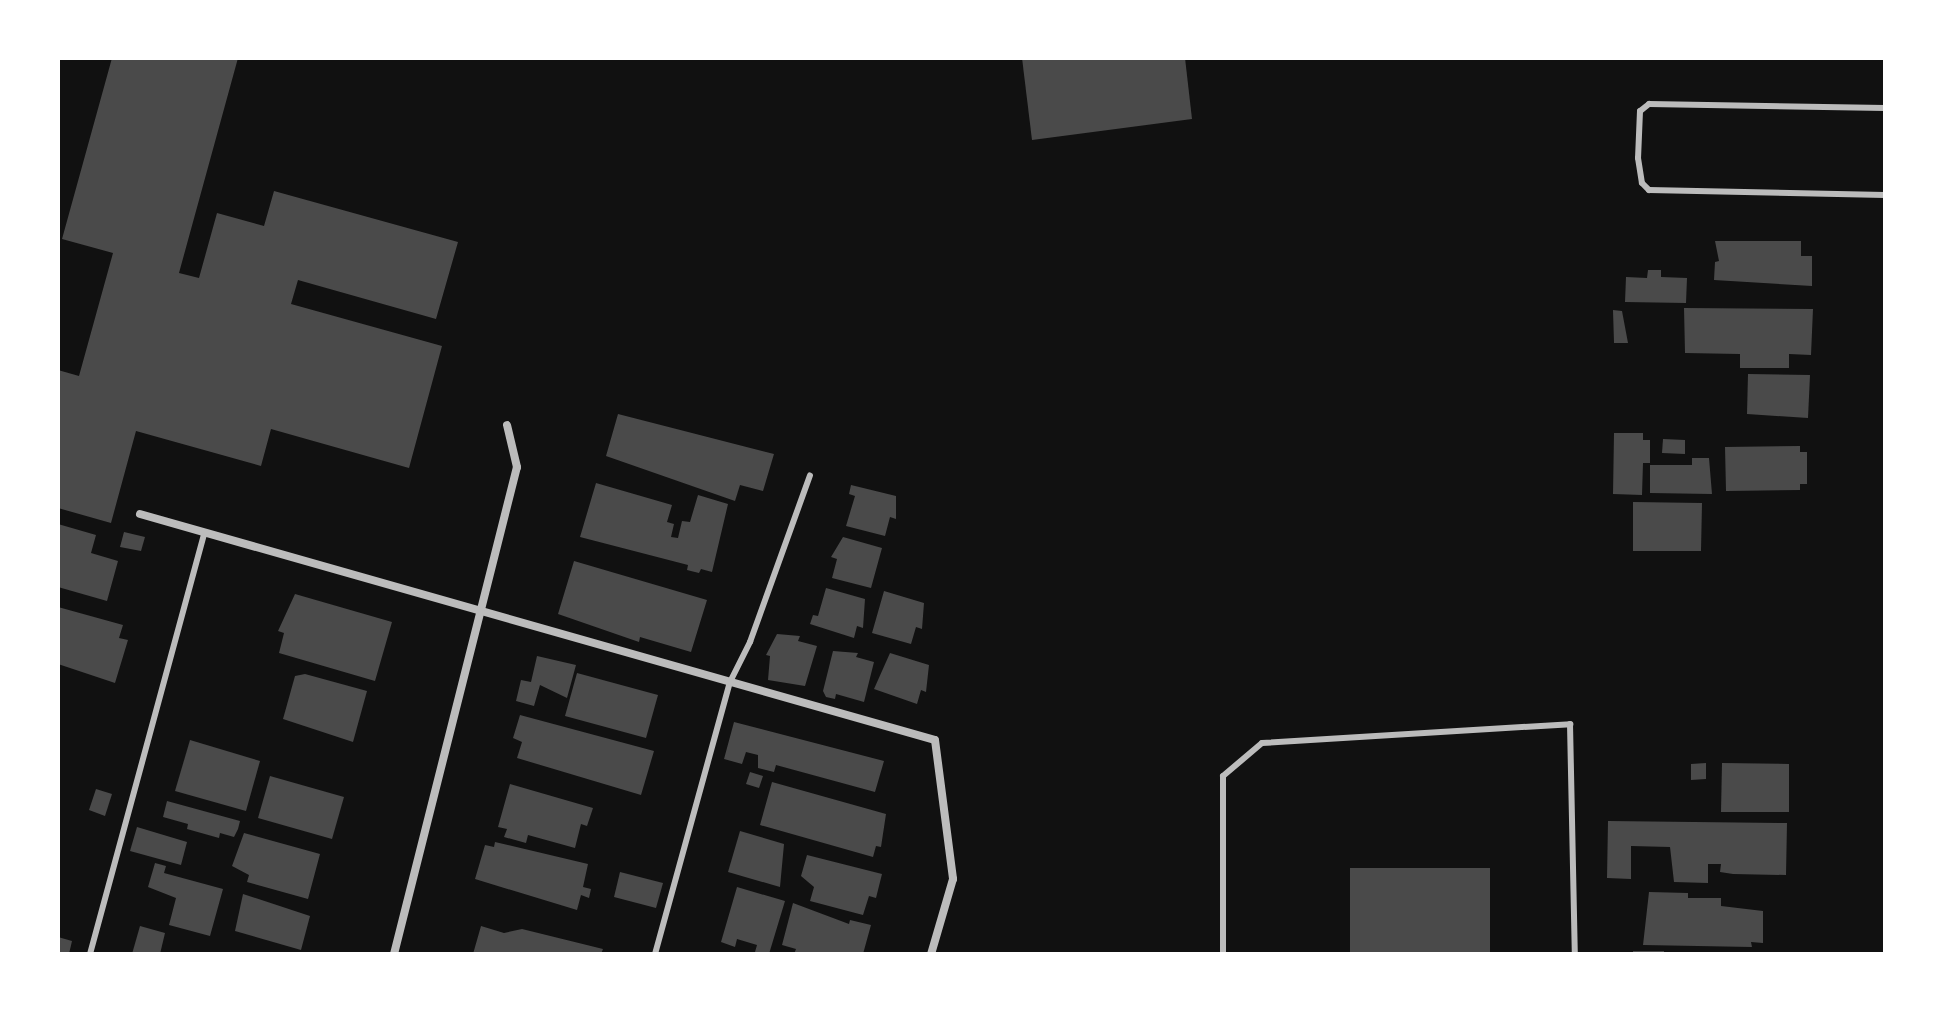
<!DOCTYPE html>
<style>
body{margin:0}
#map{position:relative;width:1943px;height:1012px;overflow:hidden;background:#111;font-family:"Exo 2",sans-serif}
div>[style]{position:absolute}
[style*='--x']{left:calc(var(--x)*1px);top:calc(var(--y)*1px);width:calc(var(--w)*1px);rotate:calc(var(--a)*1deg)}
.building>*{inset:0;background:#4a4a4a}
.service>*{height:6px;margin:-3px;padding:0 3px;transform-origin:3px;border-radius:3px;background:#bcbcbc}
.minor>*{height:8px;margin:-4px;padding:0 4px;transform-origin:4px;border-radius:4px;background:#bcbcbc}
span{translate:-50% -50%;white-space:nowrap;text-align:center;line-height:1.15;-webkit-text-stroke:6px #fff;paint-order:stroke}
.frame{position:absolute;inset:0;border:60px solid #fff;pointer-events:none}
</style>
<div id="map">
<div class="building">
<div style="clip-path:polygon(112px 58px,238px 58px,179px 273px,199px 278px,217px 213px,264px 226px,274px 191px,458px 242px,436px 319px,298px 280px,291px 304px,442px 346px,409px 468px,271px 429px,261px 466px,136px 431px,111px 523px,58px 508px,58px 370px,79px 376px,113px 253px,62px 239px)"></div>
<div style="clip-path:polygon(1022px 58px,1185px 58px,1192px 119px,1032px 140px)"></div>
<div style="clip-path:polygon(1715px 241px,1801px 241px,1801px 256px,1812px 256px,1812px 286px,1714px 280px,1715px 262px,1719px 261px)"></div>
<div style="clip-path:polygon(1648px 270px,1661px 270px,1661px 277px,1687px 278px,1686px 303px,1625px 302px,1626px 277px,1647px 278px)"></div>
<div style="clip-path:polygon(1684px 308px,1813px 309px,1811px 355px,1789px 354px,1789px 368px,1740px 368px,1740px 354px,1685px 353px)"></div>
<div style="clip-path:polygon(1613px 310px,1622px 311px,1628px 343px,1614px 343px)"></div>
<div style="clip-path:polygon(1748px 374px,1810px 375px,1808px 418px,1747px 414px)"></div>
<div style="clip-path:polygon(618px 414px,774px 454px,763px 491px,740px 485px,735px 501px,606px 456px)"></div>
<div style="clip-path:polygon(1614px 433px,1643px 433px,1643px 440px,1650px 440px,1650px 463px,1643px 463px,1642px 495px,1613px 494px)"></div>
<div style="clip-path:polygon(1663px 439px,1685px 440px,1685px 454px,1662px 453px)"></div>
<div style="clip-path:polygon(1800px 446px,1800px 452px,1807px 452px,1807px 484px,1800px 484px,1800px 490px,1726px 491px,1725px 447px)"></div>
<div style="clip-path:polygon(1692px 458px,1709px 458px,1712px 494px,1650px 493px,1650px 465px,1692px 465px)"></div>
<div style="clip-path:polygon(596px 483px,672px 505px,667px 522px,674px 524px,671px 537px,678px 538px,682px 521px,690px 522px,698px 495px,728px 504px,712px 572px,701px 569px,699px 573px,687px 570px,688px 565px,580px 537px)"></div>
<div style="clip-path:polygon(851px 485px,896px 496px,896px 519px,890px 517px,885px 536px,846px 526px,855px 496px,849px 494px)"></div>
<div style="clip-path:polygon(1633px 502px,1702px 503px,1701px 551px,1633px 551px)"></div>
<div style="clip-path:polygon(58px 524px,96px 535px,91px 553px,118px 561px,107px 601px,58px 587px)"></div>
<div style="clip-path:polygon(124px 532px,145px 537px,141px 551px,120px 547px)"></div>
<div style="clip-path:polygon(843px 537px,882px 548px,871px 588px,832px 578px,837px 559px,831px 557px)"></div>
<div style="clip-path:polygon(574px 561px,707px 600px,691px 652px,640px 637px,639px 642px,558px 614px)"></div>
<div style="clip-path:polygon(826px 588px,865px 599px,863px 628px,857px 626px,854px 638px,810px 624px,813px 615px,818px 616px)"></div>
<div style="clip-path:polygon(884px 591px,924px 603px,922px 629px,916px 627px,911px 644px,872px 633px)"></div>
<div style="clip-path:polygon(295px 594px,392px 622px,375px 681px,279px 653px,284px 633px,278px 631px)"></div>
<div style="clip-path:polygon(58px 607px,123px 625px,119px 638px,128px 640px,115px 683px,58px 664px)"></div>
<div style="clip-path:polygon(777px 634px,800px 636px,798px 641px,817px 646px,805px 686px,768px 680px,770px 656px,766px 655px)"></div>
<div style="clip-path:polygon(833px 651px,858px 653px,856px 657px,874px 662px,864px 702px,836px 694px,835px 699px,826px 697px,823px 691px)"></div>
<div style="clip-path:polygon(890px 653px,929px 665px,926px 692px,921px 690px,917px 704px,874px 689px)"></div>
<div style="clip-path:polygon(537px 656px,576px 665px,567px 698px,540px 685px,534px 706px,516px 701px,521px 680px,531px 682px)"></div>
<div style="clip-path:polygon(577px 673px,658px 695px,646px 738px,565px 716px)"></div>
<div style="clip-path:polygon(305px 674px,367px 691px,353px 742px,283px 719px,295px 676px)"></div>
<div style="clip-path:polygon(520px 715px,654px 751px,641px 795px,517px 758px,522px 742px,513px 738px)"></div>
<div style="clip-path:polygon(734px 722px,884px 761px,875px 792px,776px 765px,774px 772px,758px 768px,758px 755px,746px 752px,742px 764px,724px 759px)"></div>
<div style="clip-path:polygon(190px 740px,260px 761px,246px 811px,175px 791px)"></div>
<div style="clip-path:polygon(1706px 763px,1706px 779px,1691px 780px,1691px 764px)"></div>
<div style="clip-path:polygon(1722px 763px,1789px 764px,1789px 812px,1721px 812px)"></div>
<div style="clip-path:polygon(750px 772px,763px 776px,759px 788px,746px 784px)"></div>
<div style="clip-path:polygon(270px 776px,344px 797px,332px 839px,258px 818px)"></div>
<div style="clip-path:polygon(772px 782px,886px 814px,881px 847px,876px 846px,873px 857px,760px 825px)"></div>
<div style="clip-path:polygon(510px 784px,593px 808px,587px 826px,581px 824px,575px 848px,528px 835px,526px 843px,504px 837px,507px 829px,498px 827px)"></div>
<div style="clip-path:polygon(96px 789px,112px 794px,105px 816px,89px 810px)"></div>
<div style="clip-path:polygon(167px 801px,240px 821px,238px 829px,234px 837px,220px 833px,219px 838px,187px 829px,188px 824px,163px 817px)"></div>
<div style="clip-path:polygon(1608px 821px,1787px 823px,1786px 875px,1733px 874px,1720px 872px,1721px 864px,1708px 864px,1708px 883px,1674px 882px,1670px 847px,1631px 846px,1631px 879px,1607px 878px)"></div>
<div style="clip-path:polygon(137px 827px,187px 842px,181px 865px,130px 851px)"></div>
<div style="clip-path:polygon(740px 831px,784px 844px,780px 887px,728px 872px)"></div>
<div style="clip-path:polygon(244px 833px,320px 854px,308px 899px,247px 882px,249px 875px,232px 866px)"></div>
<div style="clip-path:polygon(495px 842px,588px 864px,583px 887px,591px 889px,589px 898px,581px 895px,577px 910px,475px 879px,485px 845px,494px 847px)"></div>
<div style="clip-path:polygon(807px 855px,882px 874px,876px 898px,869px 896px,863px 915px,810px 901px,814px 887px,801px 876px)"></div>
<div style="clip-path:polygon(155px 863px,166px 866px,164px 873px,223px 889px,210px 936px,169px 925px,176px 898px,148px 887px)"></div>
<div style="clip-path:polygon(1350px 868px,1490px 868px,1490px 954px,1350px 954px)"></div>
<div style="clip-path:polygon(620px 872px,663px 883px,656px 908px,614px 897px)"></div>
<div style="clip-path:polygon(737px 887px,785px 901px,769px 954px,755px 952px,757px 945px,737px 939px,735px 947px,721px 942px)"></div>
<div style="clip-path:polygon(1649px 892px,1688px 893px,1688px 898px,1721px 898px,1721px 906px,1763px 911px,1763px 943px,1751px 942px,1752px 947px,1643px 945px)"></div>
<div style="clip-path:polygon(243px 894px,310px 916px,301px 950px,235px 931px)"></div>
<div style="clip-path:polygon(793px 903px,849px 924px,850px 920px,871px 925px,863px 954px,794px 954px,796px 949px,782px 945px)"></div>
<div style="clip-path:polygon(140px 926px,165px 933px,160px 954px,132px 954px)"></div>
<div style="clip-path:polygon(481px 926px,504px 933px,522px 929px,603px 949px,601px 954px,473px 954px)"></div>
<div style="clip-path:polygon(58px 937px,72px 941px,69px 954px,58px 954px)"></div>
<div style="clip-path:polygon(1633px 951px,1664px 951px,1664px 954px,1633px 954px)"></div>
</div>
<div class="service">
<div style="--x:1885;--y:108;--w:236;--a:-179"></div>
<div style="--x:1649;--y:104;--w:11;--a:142"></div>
<div style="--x:1640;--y:111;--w:47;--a:92.4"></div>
<div style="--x:1638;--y:158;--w:25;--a:81"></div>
<div style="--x:1642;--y:183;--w:10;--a:45"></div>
<div style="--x:1649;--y:190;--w:236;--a:1.2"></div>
<div style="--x:90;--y:954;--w:437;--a:-74.8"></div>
<div style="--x:655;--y:954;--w:282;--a:-74.6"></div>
<div style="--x:730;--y:682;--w:45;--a:-63.4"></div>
<div style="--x:750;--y:642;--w:177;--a:-70.2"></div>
<div style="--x:1223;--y:954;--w:178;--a:-90"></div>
<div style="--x:1223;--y:776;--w:51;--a:-40.2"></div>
<div style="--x:1262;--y:743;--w:309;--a:-3.5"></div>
<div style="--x:1570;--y:724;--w:230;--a:88.8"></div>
</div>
<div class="minor">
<div style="--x:140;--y:514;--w:826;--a:15.87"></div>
<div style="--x:935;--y:740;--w:140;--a:82.6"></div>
<div style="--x:953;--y:879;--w:78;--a:106.3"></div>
<div style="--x:394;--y:954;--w:502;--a:-75.83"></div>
<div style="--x:517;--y:467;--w:43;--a:-103.4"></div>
</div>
<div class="frame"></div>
</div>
